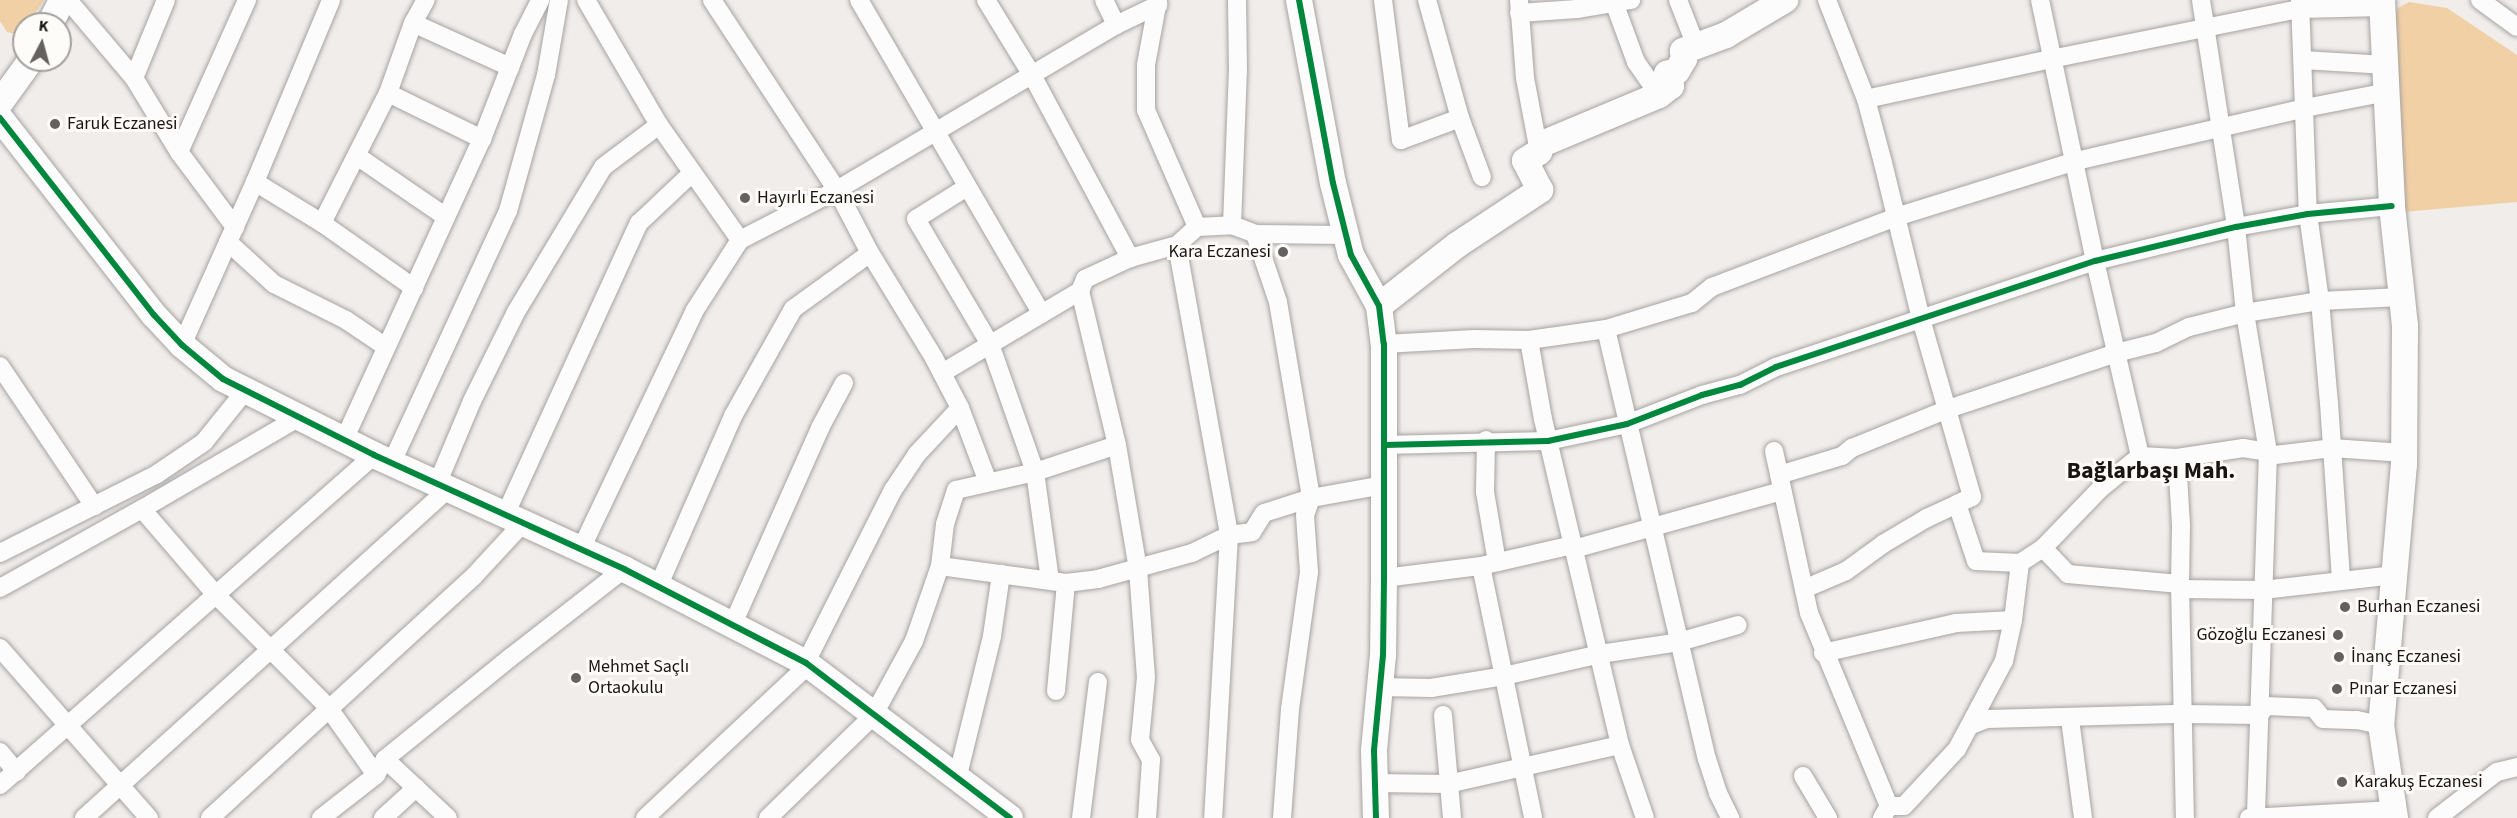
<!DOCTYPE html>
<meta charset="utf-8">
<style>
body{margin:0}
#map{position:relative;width:2517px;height:818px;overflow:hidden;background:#f0edea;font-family:"Source Sans 3",sans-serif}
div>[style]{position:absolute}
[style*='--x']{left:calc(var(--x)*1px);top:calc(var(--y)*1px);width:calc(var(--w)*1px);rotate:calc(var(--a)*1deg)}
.green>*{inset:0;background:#f2d0a6}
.roads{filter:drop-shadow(0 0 2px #a6a3a1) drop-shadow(0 0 2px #a6a3a1)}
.street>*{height:18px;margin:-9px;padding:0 9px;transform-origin:9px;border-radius:9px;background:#fdfcfc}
.secondary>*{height:26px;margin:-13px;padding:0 13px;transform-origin:13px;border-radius:13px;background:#fdfcfc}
.cycleway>*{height:6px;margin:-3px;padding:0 3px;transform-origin:3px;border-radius:3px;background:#00873e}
.dots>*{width:16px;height:16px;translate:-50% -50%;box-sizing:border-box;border:3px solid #fefcf9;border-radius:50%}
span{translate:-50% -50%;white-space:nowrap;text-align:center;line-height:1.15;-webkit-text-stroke:6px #fefcf9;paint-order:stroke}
.poi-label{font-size:18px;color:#181513}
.left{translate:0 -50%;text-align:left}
.right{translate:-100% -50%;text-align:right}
.district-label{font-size:24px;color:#181513;font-weight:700}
.north{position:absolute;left:12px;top:12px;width:60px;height:60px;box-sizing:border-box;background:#fefcf9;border:2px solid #a2a09d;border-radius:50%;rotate:6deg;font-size:16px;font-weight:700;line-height:24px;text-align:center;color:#181513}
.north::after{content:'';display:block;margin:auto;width:21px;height:27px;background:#64615e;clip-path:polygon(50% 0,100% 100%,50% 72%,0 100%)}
</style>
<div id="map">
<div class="green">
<div style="clip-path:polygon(0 0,44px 0,28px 24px,24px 24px,20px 35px,7px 32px,0 21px)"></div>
<div style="clip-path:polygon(2409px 2px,2447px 8px,2517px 55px,2517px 202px,2403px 212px,2390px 21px,2398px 8px)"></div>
</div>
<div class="roads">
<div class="street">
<div style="--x:68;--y:0;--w:102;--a:49.8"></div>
<div style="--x:134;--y:78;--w:87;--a:58.7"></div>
<div style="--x:179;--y:152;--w:94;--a:53.3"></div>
<div style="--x:586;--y:0;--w:145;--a:59.7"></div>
<div style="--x:659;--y:125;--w:141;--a:54.8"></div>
<div style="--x:712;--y:0;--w:227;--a:56.7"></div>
<div style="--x:837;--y:190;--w:71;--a:62.4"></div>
<div style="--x:870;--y:253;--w:123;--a:58.6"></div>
<div style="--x:934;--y:358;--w:56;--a:62.5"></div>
<div style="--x:960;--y:408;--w:79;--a:69.3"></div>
<div style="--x:859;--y:0;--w:363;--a:59.8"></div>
<div style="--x:986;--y:0;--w:88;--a:58.5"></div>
<div style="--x:1032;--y:75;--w:208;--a:61.8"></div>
<div style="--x:1104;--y:0;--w:28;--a:64"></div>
<div style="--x:1158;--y:0;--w:66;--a:100.5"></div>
<div style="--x:1146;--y:65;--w:45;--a:90"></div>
<div style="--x:1146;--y:110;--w:128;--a:66.4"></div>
<div style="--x:1197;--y:227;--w:35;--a:-3"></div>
<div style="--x:1232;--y:225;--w:25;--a:21"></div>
<div style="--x:1255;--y:234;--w:91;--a:0.6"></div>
<div style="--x:1383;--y:0;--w:141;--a:82.7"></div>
<div style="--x:1401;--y:140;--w:63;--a:-20.4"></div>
<div style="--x:1460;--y:118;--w:123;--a:-105.6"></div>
<div style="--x:1519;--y:0;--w:78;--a:85.6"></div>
<div style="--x:1525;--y:78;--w:75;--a:79.3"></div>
<div style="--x:1678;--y:0;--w:49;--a:68.6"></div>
<div style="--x:1827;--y:0;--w:106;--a:68.5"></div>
<div style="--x:1866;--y:99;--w:66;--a:75.1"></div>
<div style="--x:1883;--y:163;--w:161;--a:76.3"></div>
<div style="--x:1921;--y:319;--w:185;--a:74"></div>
<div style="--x:1972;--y:497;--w:17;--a:155"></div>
<div style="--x:1957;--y:504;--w:60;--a:71.6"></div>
<div style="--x:1976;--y:561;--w:44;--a:2.6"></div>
<div style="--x:2040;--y:0;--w:267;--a:78.1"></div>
<div style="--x:2095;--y:261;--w:200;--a:77"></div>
<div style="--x:2201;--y:0;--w:230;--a:81.2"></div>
<div style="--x:2236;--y:227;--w:86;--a:84"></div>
<div style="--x:2245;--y:313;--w:141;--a:80.6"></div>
<div style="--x:2268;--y:452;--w:366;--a:91.9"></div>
<div style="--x:2300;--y:0;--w:214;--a:87.9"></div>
<div style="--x:2308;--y:214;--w:88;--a:82.1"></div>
<div style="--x:2320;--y:301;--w:102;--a:85"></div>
<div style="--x:2329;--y:403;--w:177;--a:86.1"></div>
<div style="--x:2480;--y:0;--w:46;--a:36.1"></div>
<div style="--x:1615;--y:5;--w:61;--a:69.8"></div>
<div style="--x:1636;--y:62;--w:40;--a:55.1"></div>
<div style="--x:1519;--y:13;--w:58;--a:-3.9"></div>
<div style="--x:1577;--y:9;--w:55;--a:-9.5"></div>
<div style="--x:413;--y:23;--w:107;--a:24.4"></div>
<div style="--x:2303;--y:60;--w:83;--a:3.4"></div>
<div style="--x:134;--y:78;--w:84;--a:-67.7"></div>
<div style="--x:388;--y:93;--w:105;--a:26.1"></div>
<div style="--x:1866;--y:99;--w:189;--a:-12.2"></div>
<div style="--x:2051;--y:59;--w:254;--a:-11.4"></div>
<div style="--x:2300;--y:9;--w:83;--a:-1.4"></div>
<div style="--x:1460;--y:118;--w:63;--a:69.6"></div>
<div style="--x:179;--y:152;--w:167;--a:-65.9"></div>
<div style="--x:357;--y:156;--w:108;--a:34.4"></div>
<div style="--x:255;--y:182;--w:79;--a:31.5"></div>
<div style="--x:322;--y:223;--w:113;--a:35.2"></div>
<div style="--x:967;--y:187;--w:60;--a:147.9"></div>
<div style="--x:916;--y:219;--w:145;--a:59.4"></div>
<div style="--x:990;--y:344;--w:136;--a:70.6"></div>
<div style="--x:1035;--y:472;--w:109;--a:82.1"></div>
<div style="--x:322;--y:223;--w:146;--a:-63.1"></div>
<div style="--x:388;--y:93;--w:74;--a:-70.3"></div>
<div style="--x:413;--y:23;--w:26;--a:-61"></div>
<div style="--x:1232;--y:225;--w:154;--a:-87.8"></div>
<div style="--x:1238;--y:71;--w:71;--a:-90.8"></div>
<div style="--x:1197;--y:227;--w:27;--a:138"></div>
<div style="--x:1177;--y:245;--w:295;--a:79.8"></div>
<div style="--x:1229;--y:535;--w:283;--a:93.2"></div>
<div style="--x:1255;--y:234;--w:72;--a:71.3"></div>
<div style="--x:1278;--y:302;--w:199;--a:80.4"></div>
<div style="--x:1311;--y:498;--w:18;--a:109"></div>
<div style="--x:1305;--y:515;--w:57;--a:86"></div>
<div style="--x:1309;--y:572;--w:138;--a:97.9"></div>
<div style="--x:1290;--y:709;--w:109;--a:94.2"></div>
<div style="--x:228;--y:242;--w:62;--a:42.4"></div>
<div style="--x:274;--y:284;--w:80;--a:26.6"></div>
<div style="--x:346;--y:320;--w:48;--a:34"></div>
<div style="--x:1080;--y:291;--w:158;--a:76.5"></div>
<div style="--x:1117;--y:445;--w:126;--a:80.4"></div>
<div style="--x:1138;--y:569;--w:108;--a:85.8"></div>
<div style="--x:1146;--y:677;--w:63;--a:95.4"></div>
<div style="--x:1140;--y:740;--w:23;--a:61"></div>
<div style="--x:1151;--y:760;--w:58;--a:93.9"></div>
<div style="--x:1606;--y:329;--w:442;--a:76.8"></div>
<div style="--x:1707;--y:759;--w:36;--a:72"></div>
<div style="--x:1718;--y:793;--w:28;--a:64"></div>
<div style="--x:1529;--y:340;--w:80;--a:80"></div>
<div style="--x:1543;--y:419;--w:335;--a:76.7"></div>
<div style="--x:1620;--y:745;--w:77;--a:71.1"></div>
<div style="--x:1384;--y:344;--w:90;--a:-3.2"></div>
<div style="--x:1474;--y:339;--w:55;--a:1"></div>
<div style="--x:1529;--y:340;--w:78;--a:-8.1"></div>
<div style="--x:1606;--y:329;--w:90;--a:-16.8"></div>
<div style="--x:1692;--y:303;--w:26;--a:-39"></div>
<div style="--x:1712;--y:287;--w:197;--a:-20.8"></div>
<div style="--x:1896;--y:217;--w:189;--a:-17.3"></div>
<div style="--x:2076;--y:161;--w:235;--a:-13"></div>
<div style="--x:2305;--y:108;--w:84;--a:-11"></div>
<div style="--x:182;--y:345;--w:179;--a:-65.9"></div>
<div style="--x:255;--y:182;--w:197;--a:-67.3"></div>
<div style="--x:0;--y:366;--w:169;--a:56.1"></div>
<div style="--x:942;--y:373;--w:161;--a:-30.7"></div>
<div style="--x:1080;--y:291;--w:13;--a:-67"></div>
<div style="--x:1085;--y:279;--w:50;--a:-25"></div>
<div style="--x:1130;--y:258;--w:49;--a:-15.5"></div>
<div style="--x:344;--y:440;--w:331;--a:-65.4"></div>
<div style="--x:482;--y:139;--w:113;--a:-68.7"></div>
<div style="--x:523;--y:34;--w:38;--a:-63"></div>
<div style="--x:1486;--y:440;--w:52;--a:91.1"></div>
<div style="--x:1485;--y:492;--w:71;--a:80.3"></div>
<div style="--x:1384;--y:445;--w:164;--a:-1.4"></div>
<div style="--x:1548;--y:441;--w:81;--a:-12.1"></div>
<div style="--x:1627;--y:424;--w:80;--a:-21.1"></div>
<div style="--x:1702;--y:395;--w:39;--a:-15"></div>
<div style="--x:1740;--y:385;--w:40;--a:-26.6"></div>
<div style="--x:1776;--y:367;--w:336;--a:-18.4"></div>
<div style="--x:2095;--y:261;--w:145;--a:-13.6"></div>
<div style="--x:2236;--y:227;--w:73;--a:-10.2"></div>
<div style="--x:2308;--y:214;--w:84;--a:-5.4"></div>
<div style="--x:1774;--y:451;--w:166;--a:77.8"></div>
<div style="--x:1809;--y:613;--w:209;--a:67.5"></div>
<div style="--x:2267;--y:456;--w:65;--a:-7"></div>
<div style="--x:2332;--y:448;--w:72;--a:4"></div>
<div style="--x:2177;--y:458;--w:68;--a:86.6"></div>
<div style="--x:2181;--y:526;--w:58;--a:91"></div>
<div style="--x:2180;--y:584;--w:234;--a:88.8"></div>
<div style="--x:392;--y:462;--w:277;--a:-65.2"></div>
<div style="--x:508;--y:211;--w:141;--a:-74.4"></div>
<div style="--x:546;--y:75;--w:76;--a:-80.2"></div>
<div style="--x:1779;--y:475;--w:66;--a:-16.8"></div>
<div style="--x:1842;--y:456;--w:13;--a:-39"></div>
<div style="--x:1852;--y:448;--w:104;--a:-22.1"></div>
<div style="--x:1948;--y:409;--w:177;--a:-18.4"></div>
<div style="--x:2116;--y:353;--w:41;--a:-14"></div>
<div style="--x:2156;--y:343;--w:37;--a:-26"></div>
<div style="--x:2189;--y:327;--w:58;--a:-14"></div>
<div style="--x:2245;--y:313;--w:76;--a:-9.1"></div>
<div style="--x:2320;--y:301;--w:81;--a:-2.8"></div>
<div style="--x:438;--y:482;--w:88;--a:-67.2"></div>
<div style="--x:472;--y:401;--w:99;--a:-63.7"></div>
<div style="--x:516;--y:312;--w:169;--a:-59"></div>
<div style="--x:603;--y:167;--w:70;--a:-36.9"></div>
<div style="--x:142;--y:509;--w:113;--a:49.3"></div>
<div style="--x:216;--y:595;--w:158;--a:45"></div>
<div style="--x:328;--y:707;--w:83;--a:54.8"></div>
<div style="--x:506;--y:513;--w:319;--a:-65.4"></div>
<div style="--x:639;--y:223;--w:71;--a:-43.3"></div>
<div style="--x:2043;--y:548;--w:82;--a:-46"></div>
<div style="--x:2100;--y:489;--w:52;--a:-39.5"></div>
<div style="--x:2140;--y:456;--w:37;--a:3"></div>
<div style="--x:2177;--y:458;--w:67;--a:-8.6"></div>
<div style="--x:2243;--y:448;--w:25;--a:9"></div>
<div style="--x:581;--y:549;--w:265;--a:-64.5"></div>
<div style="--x:695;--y:310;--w:83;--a:-57.3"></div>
<div style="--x:740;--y:240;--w:109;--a:-27.3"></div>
<div style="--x:837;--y:190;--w:324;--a:-30.6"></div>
<div style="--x:1116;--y:25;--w:47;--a:-25.5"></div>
<div style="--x:1574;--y:549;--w:216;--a:-15.6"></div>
<div style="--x:0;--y:553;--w:176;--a:-26.7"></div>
<div style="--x:157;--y:474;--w:57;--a:-34.2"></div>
<div style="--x:204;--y:442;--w:65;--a:-51.2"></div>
<div style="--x:940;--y:566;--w:127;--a:7.7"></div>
<div style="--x:1066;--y:583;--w:32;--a:-7"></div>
<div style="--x:1098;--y:579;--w:98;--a:-15.5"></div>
<div style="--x:1192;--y:553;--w:41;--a:-25.9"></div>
<div style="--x:1229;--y:535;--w:23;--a:-7"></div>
<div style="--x:1252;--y:532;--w:22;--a:-58"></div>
<div style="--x:1264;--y:513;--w:49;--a:-17.7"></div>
<div style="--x:1311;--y:498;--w:74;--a:-10.1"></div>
<div style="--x:1481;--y:566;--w:257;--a:78.3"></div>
<div style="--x:1384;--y:578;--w:98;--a:-7.1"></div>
<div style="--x:1481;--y:566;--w:94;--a:-12.9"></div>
<div style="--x:658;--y:587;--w:187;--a:-66.3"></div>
<div style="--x:733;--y:416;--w:123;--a:-60.7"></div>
<div style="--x:793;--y:309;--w:95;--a:-36"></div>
<div style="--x:0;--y:588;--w:162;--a:-29.1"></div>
<div style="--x:142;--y:509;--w:181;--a:-30.3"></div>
<div style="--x:1804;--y:589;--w:46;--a:-23.2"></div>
<div style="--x:1846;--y:571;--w:46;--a:-36.1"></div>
<div style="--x:1883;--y:544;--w:51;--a:-30.6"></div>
<div style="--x:1927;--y:518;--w:33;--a:-25"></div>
<div style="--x:2180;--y:589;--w:83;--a:0.7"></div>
<div style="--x:2263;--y:590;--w:132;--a:-6.5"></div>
<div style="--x:732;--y:626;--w:217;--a:-66"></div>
<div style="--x:820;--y:428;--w:51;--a:-61.9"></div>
<div style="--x:0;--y:648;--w:226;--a:48.8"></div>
<div style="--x:1823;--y:653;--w:136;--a:-12.7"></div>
<div style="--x:1956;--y:623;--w:57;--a:-3"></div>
<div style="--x:1380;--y:687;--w:51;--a:1.1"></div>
<div style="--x:1431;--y:688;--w:74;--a:-9.3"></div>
<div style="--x:1504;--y:676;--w:98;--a:-12.9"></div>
<div style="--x:1600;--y:654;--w:80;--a:-8.6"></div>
<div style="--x:1679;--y:642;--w:61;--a:-16.1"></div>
<div style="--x:1056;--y:691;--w:108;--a:-84.7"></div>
<div style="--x:1443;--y:715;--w:103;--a:85"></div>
<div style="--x:2070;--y:719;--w:100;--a:82.5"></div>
<div style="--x:1971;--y:725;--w:17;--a:-21"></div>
<div style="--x:1987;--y:719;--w:197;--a:-1.5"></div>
<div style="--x:2184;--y:714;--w:75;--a:0.8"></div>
<div style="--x:2259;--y:715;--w:11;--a:-52"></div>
<div style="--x:2266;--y:706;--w:48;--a:2.4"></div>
<div style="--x:2314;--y:708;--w:14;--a:51"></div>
<div style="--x:2323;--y:719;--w:34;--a:2"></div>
<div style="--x:2357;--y:720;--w:25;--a:12"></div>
<div style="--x:0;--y:752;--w:26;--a:50"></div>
<div style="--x:385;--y:759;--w:86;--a:43.1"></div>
<div style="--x:1803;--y:776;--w:49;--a:59.2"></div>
<div style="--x:957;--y:779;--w:147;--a:-76.2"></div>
<div style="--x:992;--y:636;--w:63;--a:-81.7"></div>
<div style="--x:1374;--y:783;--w:74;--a:0.8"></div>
<div style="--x:1448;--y:784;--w:176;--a:-12.8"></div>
<div style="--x:0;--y:785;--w:499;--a:-41.4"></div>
<div style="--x:84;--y:818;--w:492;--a:-42.1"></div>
<div style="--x:210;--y:818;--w:358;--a:-42.5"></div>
<div style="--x:474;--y:576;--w:74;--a:-47.2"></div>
<div style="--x:321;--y:818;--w:70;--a:-38"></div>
<div style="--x:376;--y:775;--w:18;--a:-61"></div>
<div style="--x:385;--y:759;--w:162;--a:-39"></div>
<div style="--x:511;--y:657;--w:143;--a:-37.9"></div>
<div style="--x:383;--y:818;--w:45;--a:-42.3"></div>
<div style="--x:645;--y:818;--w:214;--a:-43.1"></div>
<div style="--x:801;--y:672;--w:204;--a:-63.2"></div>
<div style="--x:893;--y:490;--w:43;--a:-56.3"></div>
<div style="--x:917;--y:454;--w:63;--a:-46.9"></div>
<div style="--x:768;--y:818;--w:146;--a:-44.2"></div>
<div style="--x:873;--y:716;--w:85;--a:-61.3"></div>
<div style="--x:914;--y:641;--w:79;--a:-70.9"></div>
<div style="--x:940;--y:566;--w:42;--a:-83.2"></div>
<div style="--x:945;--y:524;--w:36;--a:-72"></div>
<div style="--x:956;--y:490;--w:81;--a:-12.8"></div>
<div style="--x:1035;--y:472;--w:86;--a:-18.2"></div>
<div style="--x:1081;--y:818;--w:137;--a:-82.9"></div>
<div style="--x:1882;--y:818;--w:14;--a:-60"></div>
<div style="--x:1889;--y:806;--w:15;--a:0"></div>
<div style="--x:1904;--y:806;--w:78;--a:-47.1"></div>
<div style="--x:1957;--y:749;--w:100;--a:-61.9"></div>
<div style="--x:2004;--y:661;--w:42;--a:-77.6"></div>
<div style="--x:2013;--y:620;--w:57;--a:-83"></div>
<div style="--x:2020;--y:563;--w:27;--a:-33"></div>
<div style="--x:2043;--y:548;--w:36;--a:46"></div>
<div style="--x:2068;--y:574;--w:112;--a:5.1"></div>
<div style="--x:2249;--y:818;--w:145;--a:-3.2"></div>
<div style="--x:2437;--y:818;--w:76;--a:-37.5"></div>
<div style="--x:2497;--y:772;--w:21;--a:-14"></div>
</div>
<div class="secondary">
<div style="--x:1299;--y:0;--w:186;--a:79.5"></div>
<div style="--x:1333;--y:183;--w:74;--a:76"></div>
<div style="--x:1351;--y:255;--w:58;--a:61.2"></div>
<div style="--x:1379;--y:306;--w:38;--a:83"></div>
<div style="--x:1384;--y:344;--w:234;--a:90"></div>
<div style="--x:1384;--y:578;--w:77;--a:90.7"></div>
<div style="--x:1383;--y:655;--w:96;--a:95.4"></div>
<div style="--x:1374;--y:751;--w:67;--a:88.3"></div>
<div style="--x:2382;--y:0;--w:206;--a:87.2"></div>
<div style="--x:2392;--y:206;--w:121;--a:83.8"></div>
<div style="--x:2405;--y:326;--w:138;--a:90.4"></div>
<div style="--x:2404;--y:464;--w:262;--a:95"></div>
<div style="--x:2381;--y:725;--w:94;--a:81.4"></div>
<div style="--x:50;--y:24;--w:27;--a:-63"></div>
<div style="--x:0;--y:103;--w:53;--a:-54.2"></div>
<div style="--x:0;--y:118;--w:250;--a:52"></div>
<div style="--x:154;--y:315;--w:41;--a:47"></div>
<div style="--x:182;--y:345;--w:53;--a:39.7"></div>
<div style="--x:223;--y:379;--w:169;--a:26.7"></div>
<div style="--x:374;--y:455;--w:275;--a:24.5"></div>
<div style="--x:624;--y:569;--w:205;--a:27.3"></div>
<div style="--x:806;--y:663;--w:256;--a:37.2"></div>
<div style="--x:1379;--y:306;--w:99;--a:-38"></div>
<div style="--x:1457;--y:245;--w:100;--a:-33.5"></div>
<div style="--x:1540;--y:190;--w:33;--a:-117"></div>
<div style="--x:1525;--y:161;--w:17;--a:-33"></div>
<div style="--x:1539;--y:152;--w:9;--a:-69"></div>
<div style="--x:1542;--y:144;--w:127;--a:-22.7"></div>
<div style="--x:1659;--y:95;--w:15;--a:-37"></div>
<div style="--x:1671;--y:86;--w:13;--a:-108"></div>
<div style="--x:1667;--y:74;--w:10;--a:-17"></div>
<div style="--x:1677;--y:71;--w:14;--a:-60"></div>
<div style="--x:1684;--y:59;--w:8;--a:-97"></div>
<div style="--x:1683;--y:51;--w:46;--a:-20.4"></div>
<div style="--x:1726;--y:35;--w:69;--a:-30.7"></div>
</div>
</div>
<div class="cycleway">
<div style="--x:1299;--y:0;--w:186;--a:79.5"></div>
<div style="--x:1333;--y:183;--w:74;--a:76"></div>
<div style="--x:1351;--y:255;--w:58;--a:61.2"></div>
<div style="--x:1379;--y:306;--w:38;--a:83"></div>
<div style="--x:1384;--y:344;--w:234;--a:90"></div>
<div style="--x:1384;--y:578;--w:77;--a:90.7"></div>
<div style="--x:1383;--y:655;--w:96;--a:95.4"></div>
<div style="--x:1374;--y:751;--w:67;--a:88.3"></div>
<div style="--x:0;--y:118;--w:250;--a:52"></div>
<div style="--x:154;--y:315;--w:41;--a:47"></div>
<div style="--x:182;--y:345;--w:53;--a:39.7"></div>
<div style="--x:223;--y:379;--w:169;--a:26.7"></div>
<div style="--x:374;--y:455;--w:275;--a:24.5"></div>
<div style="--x:624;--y:569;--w:205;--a:27.3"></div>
<div style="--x:806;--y:663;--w:256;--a:37.2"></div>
<div style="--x:1384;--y:445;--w:164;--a:-1.4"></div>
<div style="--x:1548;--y:441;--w:81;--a:-12.1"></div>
<div style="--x:1627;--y:424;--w:80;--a:-21.1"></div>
<div style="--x:1702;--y:395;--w:39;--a:-15"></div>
<div style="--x:1740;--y:385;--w:40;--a:-26.6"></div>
<div style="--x:1776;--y:367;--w:336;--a:-18.4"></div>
<div style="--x:2095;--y:261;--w:145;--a:-13.6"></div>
<div style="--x:2236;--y:227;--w:73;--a:-10.2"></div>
<div style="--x:2308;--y:214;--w:84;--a:-5.4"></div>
</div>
<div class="dots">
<div style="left:55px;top:124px;background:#64615e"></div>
<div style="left:745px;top:198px;background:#64615e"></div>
<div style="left:1283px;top:252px;background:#64615e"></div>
<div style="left:2345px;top:607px;background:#64615e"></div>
<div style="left:2338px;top:635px;background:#64615e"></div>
<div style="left:2339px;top:657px;background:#64615e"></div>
<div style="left:576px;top:678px;background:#64615e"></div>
<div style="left:2337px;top:689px;background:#64615e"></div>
<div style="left:2342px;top:782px;background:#64615e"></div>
</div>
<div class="poi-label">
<span class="left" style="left:67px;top:124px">Faruk Eczanesi</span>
<span class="left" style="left:757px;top:198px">Hayırlı Eczanesi</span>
<span class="right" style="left:1271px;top:252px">Kara Eczanesi</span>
<span class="left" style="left:2357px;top:607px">Burhan Eczanesi</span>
<span class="right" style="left:2326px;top:635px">Gözoğlu Eczanesi</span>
<span class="left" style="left:2351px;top:657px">İnanç Eczanesi</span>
<span class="left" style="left:588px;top:678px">Mehmet Saçlı<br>Ortaokulu</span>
<span class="left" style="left:2349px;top:689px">Pınar Eczanesi</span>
<span class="left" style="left:2354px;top:782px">Karakuş Eczanesi</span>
</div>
<div class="district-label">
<span style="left:2151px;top:471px">Bağlarbaşı Mah.</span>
</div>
<div class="north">K</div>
</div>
